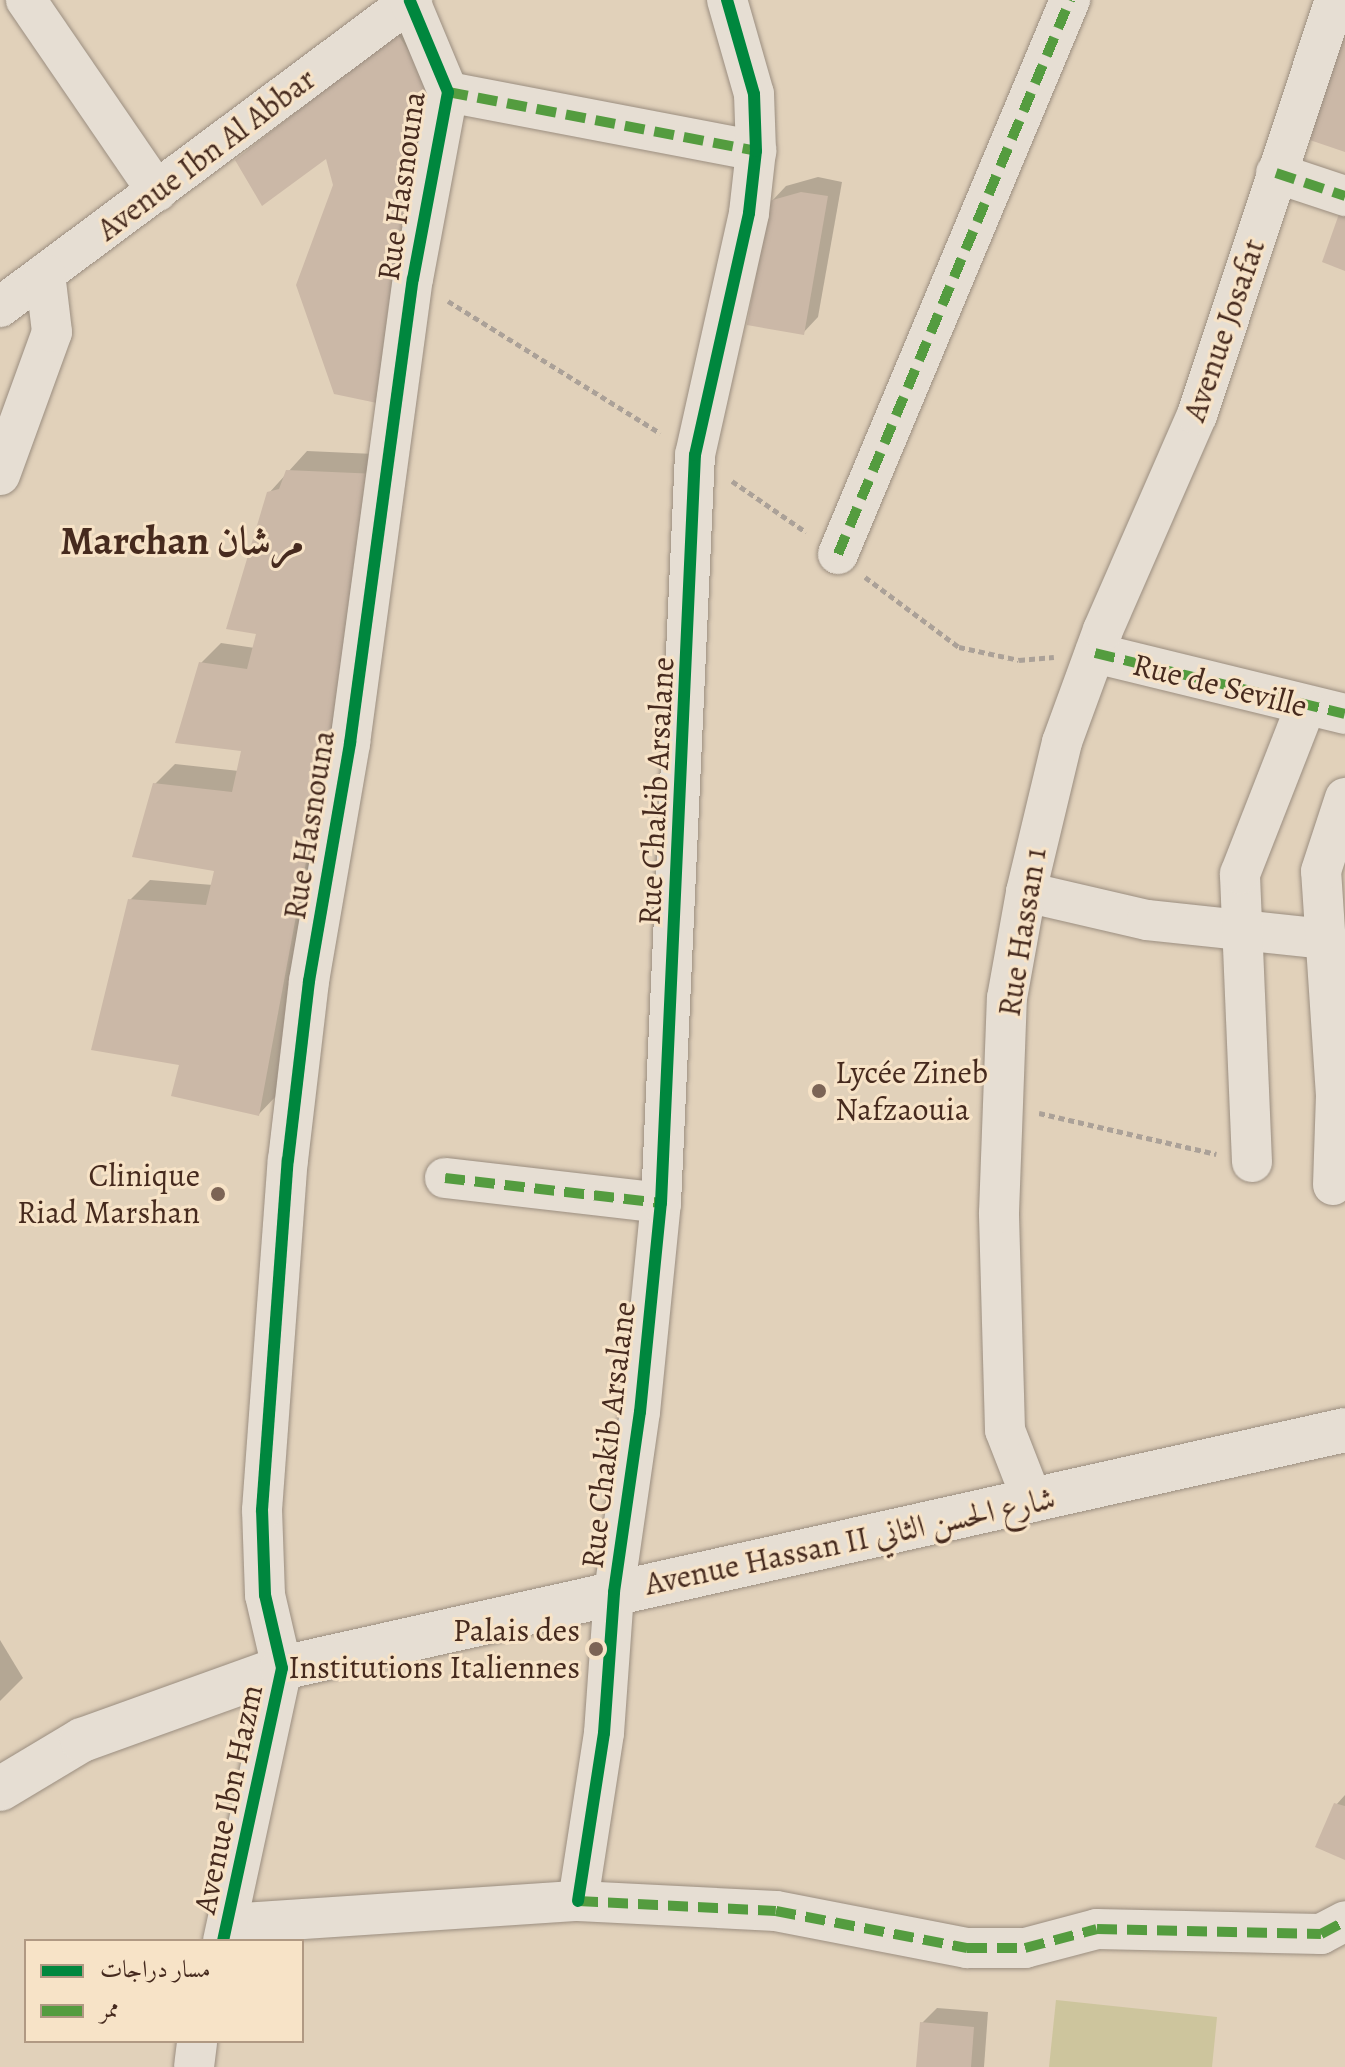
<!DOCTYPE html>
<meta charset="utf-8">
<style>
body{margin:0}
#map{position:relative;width:1345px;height:2067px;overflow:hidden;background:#e1d1ba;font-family:Alegreya,Amiri,serif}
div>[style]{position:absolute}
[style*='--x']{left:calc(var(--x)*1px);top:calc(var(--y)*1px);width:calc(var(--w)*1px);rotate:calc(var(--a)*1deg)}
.green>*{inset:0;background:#cdc59d}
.shadow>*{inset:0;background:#0003}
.building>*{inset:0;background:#cbb8a7}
.path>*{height:5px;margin-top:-2.5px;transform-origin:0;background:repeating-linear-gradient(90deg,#aba198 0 6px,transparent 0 10px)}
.roads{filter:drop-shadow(0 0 2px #9b8e80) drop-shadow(0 0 2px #9b8e80)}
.minor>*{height:40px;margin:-20px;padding:0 20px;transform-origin:20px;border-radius:20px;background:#e6ded3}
.tertiary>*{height:44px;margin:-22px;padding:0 22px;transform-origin:22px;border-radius:22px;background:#e6ded3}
.quiet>*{height:10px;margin-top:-5px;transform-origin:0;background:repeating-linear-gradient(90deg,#549c3f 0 20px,transparent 0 30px)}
.cycleway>*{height:12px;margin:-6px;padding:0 6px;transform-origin:6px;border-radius:6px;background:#00873e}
.dots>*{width:22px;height:22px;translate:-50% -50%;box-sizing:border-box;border:4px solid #f7e3c7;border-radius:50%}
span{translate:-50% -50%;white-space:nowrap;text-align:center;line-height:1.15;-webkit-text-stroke:6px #f7e3c7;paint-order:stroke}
.street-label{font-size:32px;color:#462a1e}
.poi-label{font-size:32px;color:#462a1e}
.left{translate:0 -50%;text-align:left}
.right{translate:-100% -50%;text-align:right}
.district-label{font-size:40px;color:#462a1e;font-weight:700}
.legend{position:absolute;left:24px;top:1939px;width:280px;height:104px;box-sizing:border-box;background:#f7e3c7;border:2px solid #b09983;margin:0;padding:10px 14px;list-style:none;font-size:24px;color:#462a1e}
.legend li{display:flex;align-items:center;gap:16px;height:40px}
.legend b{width:40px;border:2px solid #b09983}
</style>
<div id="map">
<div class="green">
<div style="clip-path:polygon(1056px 2000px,1217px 2017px,1212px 2067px,1049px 2067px)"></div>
</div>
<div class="shadow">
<div style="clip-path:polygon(418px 15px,447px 60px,396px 381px,327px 155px,238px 161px)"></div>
<div style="clip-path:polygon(818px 177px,842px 182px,818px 317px,803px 333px,771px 202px,786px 186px)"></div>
<div style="clip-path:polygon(307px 451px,397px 455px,278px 1094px,259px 1114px,181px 1063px,130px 900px,150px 880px,213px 885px,217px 870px,155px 784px,175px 764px,239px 771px,244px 749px,201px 663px,221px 643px,255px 648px,269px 493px)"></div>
<div style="clip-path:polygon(0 1640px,23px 1678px,0 1701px)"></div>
<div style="clip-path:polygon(1345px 1795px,1345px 1858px,1336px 1805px)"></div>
<div style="clip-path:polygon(937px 2008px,988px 2012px,984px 2067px,918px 2067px,922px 2023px)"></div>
</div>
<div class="building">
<div style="clip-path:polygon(1345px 21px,1345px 152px,1304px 138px)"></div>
<div style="clip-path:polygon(397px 33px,428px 81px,377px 403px,334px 394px,296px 285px,333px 185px,326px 159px,262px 206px,235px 160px)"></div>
<div style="clip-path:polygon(801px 192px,828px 196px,804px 335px,747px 325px,769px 201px)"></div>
<div style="clip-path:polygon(1339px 214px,1345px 216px,1345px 271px,1322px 262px)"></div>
<div style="clip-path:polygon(286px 470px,378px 474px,259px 1116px,171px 1096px,179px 1065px,91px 1050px,128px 899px,206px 905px,214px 871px,132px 857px,153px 783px,232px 792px,241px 751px,175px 743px,199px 662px,247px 669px,256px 634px,226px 629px,267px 492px,279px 489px)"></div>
<div style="clip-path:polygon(1334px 1803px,1345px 1806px,1345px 1860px,1315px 1847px)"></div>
<div style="clip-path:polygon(920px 2022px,974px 2027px,971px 2067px,916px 2067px)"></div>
</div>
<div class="path">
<div style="--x:448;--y:301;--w:250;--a:31.9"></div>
<div style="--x:732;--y:481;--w:90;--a:34.6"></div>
<div style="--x:865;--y:577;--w:117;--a:36.7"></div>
<div style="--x:959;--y:647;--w:61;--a:12.2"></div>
<div style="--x:1019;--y:660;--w:35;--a:-5"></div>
<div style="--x:1039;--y:1113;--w:182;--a:13"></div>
</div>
<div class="roads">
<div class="minor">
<div style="--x:26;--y:0;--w:232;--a:55.6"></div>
<div style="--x:448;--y:92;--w:314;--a:10.8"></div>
<div style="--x:1276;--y:173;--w:73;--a:18.4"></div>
<div style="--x:0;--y:307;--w:514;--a:-36.69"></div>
<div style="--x:0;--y:475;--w:152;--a:-70"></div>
<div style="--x:52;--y:332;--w:59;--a:-96.8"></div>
<div style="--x:838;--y:554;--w:601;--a:-67.28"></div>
<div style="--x:1095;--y:653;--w:257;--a:13.7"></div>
<div style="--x:1026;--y:892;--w:124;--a:13"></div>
<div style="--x:1147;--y:920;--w:178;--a:6.1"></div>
<div style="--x:1252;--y:1162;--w:288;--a:-92.4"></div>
<div style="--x:1240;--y:874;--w:178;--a:-68.6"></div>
<div style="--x:445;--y:1178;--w:217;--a:6.6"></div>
<div style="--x:1333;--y:1185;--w:89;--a:-88.1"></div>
<div style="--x:1336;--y:1096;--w:225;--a:-93.8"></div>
<div style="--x:1321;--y:871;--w:77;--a:-71.8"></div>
<div style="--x:1033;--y:1502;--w:77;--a:-111.3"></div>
<div style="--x:1005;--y:1430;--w:217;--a:-91.6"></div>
<div style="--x:999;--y:1213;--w:215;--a:-87.9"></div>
<div style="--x:1007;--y:998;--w:108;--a:-79.8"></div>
<div style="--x:1026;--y:892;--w:154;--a:-76.5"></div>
<div style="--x:1062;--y:742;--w:119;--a:-69.9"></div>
<div style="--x:1103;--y:630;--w:235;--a:-66.4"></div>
<div style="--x:1197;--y:415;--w:437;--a:-71.6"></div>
<div style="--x:578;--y:1901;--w:170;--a:-81.2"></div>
<div style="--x:604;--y:1733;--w:141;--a:-85.9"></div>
<div style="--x:614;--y:1592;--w:182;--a:-81.8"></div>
<div style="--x:640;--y:1412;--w:210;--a:-84.3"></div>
<div style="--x:661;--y:1203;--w:749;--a:-87.4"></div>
<div style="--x:695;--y:455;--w:248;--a:-77.4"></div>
<div style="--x:749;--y:213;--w:62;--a:-83.6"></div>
<div style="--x:756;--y:151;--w:57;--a:-92"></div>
<div style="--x:754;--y:94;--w:98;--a:-106"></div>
<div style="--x:228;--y:1924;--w:351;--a:-3.8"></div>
<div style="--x:578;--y:1901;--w:198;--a:2.9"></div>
<div style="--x:776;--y:1911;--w:195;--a:11"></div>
<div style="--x:967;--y:1948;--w:58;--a:0"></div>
<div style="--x:1025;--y:1948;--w:74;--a:-14.8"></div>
<div style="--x:1097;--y:1929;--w:224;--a:1.3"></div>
<div style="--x:1321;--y:1934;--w:27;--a:-28"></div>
<div style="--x:223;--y:1941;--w:279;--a:-77.8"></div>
<div style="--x:282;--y:1668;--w:75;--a:-103.1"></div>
<div style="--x:265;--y:1595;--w:85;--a:-92"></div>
<div style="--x:262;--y:1510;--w:351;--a:-85.8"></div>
<div style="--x:288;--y:1160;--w:180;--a:-83.3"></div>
<div style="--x:309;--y:981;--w:242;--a:-80.2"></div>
<div style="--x:350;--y:743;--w:468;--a:-82.3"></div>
<div style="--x:413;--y:279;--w:190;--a:-79.4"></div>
<div style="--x:448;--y:92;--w:99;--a:-112.7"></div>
<div style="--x:194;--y:2067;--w:26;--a:-83"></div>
</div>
<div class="tertiary">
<div style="--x:0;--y:1789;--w:96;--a:-30.9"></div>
<div style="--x:82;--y:1740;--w:213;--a:-19.8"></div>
<div style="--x:282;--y:1668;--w:1089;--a:-12.62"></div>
</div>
</div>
<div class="quiet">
<div style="--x:448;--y:92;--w:314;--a:10.8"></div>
<div style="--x:1276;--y:173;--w:73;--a:18.4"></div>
<div style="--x:838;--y:554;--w:601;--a:-67.28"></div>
<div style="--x:1095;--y:653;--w:257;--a:13.7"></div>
<div style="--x:445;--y:1178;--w:217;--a:6.6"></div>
<div style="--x:578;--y:1901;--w:198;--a:2.9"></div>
<div style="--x:776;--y:1911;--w:195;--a:11"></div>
<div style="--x:967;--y:1948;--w:58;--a:0"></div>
<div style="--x:1025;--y:1948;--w:74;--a:-14.8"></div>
<div style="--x:1097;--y:1929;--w:224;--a:1.3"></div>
<div style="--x:1321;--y:1934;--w:27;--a:-28"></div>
</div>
<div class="cycleway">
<div style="--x:578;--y:1901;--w:170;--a:-81.2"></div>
<div style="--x:604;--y:1733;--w:141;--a:-85.9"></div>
<div style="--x:614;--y:1592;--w:182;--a:-81.8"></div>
<div style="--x:640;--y:1412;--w:210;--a:-84.3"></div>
<div style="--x:661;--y:1203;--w:749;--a:-87.4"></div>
<div style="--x:695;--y:455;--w:248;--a:-77.4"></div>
<div style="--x:749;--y:213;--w:62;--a:-83.6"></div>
<div style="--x:756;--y:151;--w:57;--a:-92"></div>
<div style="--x:754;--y:94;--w:98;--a:-106"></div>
<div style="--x:223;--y:1941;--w:279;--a:-77.8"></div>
<div style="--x:282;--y:1668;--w:75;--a:-103.1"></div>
<div style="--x:265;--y:1595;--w:85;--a:-92"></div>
<div style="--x:262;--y:1510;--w:351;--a:-85.8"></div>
<div style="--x:288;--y:1160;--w:180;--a:-83.3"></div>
<div style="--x:309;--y:981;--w:242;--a:-80.2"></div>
<div style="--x:350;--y:743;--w:468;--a:-82.3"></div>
<div style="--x:413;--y:279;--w:190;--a:-79.4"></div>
<div style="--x:448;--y:92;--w:99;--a:-112.7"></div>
</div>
<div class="dots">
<div style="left:819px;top:1091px;background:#7c6455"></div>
<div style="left:218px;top:1194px;background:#7c6455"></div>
<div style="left:596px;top:1649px;background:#7c6455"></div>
</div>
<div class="street-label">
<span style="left:206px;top:154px;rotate:-37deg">Avenue Ibn Al Abbar</span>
<span style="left:401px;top:186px;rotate:-82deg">Rue Hasnouna</span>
<span style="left:1224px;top:330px;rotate:-71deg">Avenue Josafat</span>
<span style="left:1220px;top:685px;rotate:14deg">Rue de Seville</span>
<span style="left:656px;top:791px;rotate:-87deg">Rue Chakib Arsalane</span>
<span style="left:309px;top:825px;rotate:-81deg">Rue Hasnouna</span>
<span style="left:1022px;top:932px;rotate:-81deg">Rue Hassan 1</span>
<span style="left:608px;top:1435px;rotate:-83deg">Rue Chakib Arsalane</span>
<span style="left:850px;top:1541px;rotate:-12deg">Avenue Hassan II شارع الحسن الثاني</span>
<span style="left:228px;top:1799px;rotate:-78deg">Avenue Ibn Hazm</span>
</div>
<div class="poi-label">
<span class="left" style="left:835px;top:1091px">Lycée Zineb<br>Nafzaouia</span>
<span class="right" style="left:200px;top:1194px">Clinique<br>Riad Marshan</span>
<span class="right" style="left:580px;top:1649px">Palais des<br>Institutions Italiennes</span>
</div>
<div class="district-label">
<span style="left:182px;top:541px">Marchan مرشان</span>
</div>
<ul class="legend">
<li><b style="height:10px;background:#00873e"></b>مسار دراجات</li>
<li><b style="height:10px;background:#549c3f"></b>ممر</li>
</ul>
</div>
